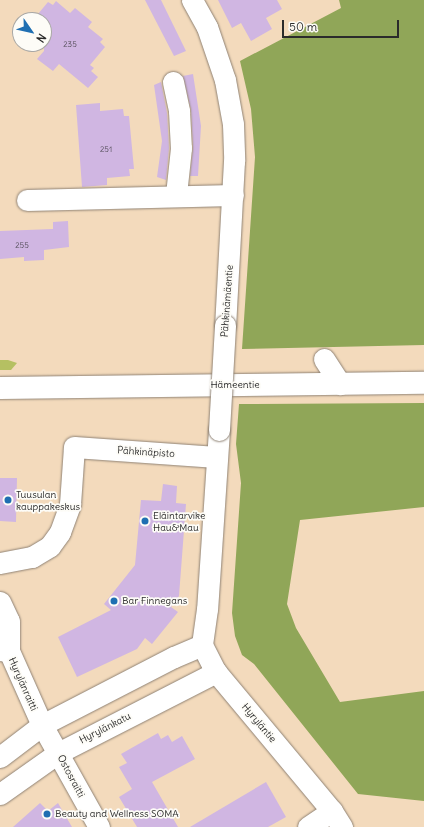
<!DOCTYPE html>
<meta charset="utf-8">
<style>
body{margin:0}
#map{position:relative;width:424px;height:827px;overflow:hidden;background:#f3dabc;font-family:Delius,sans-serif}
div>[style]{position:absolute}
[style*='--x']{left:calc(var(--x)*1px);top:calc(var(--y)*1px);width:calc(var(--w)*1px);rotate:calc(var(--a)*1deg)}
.green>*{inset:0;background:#b5c062}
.forest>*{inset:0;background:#90a658}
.building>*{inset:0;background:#d0b6e2}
.roads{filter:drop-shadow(0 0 1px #8f8274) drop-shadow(0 0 1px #8f8274)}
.minor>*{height:21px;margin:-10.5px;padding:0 10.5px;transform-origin:10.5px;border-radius:10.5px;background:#fff}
.major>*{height:22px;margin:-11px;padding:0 11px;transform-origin:11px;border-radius:11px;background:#fff}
.bridges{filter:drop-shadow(0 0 1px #8f8274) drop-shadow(0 0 1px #8f8274)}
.minor-bridge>*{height:21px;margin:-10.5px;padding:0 10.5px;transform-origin:10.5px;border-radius:10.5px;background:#fff}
.dots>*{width:11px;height:11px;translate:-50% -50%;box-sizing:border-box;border:2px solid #fdfcf7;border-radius:50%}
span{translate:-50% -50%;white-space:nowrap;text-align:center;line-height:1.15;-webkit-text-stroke:3.5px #fdfcf7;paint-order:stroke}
.number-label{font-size:8px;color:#544e59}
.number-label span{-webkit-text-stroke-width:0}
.street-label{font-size:10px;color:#2b2b2b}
.poi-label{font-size:10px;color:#2b2b2b}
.left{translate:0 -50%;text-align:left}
.north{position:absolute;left:12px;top:12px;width:40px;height:40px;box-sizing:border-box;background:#fdfcf7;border:1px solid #a9a8a5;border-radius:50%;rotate:124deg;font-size:11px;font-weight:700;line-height:16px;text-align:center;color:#2b2b2b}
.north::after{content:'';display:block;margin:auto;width:14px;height:18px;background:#1f6fb2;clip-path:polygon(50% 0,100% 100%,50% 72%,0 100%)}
.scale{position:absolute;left:282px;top:20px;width:117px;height:18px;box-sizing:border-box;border:2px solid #2b2b2b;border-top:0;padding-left:5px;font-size:12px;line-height:14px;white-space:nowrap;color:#2b2b2b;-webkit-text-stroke:3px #fdfcf7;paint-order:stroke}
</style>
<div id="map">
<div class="green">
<div style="clip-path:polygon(0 360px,8px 360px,17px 363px,11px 370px,0 370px)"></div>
</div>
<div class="forest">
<div style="clip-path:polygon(339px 0,424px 0,424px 345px,242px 349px,255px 157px,251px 109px,240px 61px,341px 8px)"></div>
<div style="clip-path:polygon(424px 403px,424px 507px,300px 520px,287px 604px,296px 628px,340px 702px,424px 691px,424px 801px,358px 794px,254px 664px,242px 655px,235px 636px,232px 613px,241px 483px,236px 444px,239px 404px)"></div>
</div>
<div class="building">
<div style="clip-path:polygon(145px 0,161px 0,186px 51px,174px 56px)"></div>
<div style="clip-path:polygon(218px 0,277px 0,282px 9px,266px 18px,272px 29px,251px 41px,241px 23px,232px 28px)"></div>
<div style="clip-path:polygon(56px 1px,70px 13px,75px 8px,92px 22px,88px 27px,103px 39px,100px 42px,105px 47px,90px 65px,94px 68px,91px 71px,98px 77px,88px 88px,59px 64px,53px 71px,37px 59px,44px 51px,44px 20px,33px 20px,48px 2px,53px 5px)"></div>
<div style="clip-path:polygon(193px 74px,201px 126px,198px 176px,190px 176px,193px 147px,191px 110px,183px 76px)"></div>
<div style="clip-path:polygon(161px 82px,167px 113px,169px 148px,166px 180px,157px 177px,162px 141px,154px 85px)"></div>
<div style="clip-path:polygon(100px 103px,100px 111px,123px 109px,124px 116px,129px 116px,134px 169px,129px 169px,130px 176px,107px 178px,107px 185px,82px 187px,76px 105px)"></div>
<div style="clip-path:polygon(68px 221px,69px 247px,44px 250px,44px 260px,24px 261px,24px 257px,0 259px,0 231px,53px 229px,53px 222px)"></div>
<div style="clip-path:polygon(0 478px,17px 478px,16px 522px,0 521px)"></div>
<div style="clip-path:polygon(163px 484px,177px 486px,176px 503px,186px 504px,179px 596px,171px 607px,178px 612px,152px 644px,145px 638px,137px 649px,77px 677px,58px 637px,111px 610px,104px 604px,135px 565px,141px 500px,161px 501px)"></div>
<div style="clip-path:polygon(158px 733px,161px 739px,168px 735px,172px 742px,182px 736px,195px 759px,152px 782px,178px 827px,137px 827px,119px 797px,132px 789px,119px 767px,127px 763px,121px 754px)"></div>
<div style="clip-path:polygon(266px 782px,286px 817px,268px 827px,190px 827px)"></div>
<div style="clip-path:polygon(40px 803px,48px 811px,58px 803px,72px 827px,13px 827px)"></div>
</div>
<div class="roads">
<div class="minor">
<div style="--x:192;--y:0;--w:31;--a:61"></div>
<div style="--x:207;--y:27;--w:56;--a:71.2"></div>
<div style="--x:225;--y:80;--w:45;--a:79.7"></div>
<div style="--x:233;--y:124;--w:37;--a:88"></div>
<div style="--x:234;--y:161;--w:164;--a:93.1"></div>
<div style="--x:173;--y:82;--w:30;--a:78"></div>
<div style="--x:179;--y:111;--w:37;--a:87"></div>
<div style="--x:181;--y:148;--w:47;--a:96.1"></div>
<div style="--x:27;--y:200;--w:206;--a:-1.4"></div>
<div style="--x:324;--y:359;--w:30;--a:57"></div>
<div style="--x:219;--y:430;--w:179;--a:93.8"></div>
<div style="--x:207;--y:609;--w:36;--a:98"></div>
<div style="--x:202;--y:645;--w:30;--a:63"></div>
<div style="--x:216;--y:672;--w:181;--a:50.2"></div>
<div style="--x:332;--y:811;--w:19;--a:58"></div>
<div style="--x:0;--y:563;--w:33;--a:-11"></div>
<div style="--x:32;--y:557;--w:21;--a:-31"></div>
<div style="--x:50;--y:546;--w:17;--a:-54"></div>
<div style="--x:60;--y:532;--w:30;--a:-70"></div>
<div style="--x:70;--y:504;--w:57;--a:-86"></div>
<div style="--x:74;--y:447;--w:143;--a:4"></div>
<div style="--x:0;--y:602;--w:21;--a:65"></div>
<div style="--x:9;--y:621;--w:30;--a:90"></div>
<div style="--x:0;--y:650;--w:9;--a:6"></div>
<div style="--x:9;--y:651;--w:81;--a:66"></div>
<div style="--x:42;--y:725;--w:117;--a:60.8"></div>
<div style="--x:0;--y:757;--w:53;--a:-37.3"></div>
<div style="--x:42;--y:725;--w:148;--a:-27.3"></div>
<div style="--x:174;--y:657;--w:30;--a:-23"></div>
<div style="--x:0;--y:794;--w:71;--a:-35.3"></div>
<div style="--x:58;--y:753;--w:178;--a:-27.1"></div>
<div style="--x:308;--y:827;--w:29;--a:-34"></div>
</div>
<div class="major">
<div style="--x:0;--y:388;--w:424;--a:-0.7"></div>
</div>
</div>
<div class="bridges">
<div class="minor-bridge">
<div style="--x:219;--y:430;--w:105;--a:-86.7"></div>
</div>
</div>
<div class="dots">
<div style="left:8px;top:500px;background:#1f6fb2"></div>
<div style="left:145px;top:521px;background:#1f6fb2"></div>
<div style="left:114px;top:601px;background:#1f6fb2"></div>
<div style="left:47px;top:814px;background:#1f6fb2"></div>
</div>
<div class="number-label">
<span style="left:70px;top:45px">235</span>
<span style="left:106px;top:150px">251</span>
<span style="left:22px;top:246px">255</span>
</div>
<div class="street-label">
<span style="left:227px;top:301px;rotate:-86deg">Pähkinämäentie</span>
<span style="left:235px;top:385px">Hämeentie</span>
<span style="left:146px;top:452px;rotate:4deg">Pähkinäpisto</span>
<span style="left:23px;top:684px;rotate:66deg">Hyrylänraitti</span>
<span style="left:259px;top:723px;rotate:50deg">Hyryläntie</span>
<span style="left:105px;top:728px;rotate:-27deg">Hyrylänkatu</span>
<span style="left:71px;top:776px;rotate:62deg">Ostosraitti</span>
</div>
<div class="poi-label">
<span class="left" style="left:16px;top:500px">Tuusulan<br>kauppakeskus</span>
<span class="left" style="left:153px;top:521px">Eläintarvike<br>Hau&amp;Mau</span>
<span class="left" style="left:122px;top:601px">Bar Finnegans</span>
<span class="left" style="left:55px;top:814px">Beauty and Wellness SOMA</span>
</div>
<div class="north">N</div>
<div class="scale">50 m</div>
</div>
